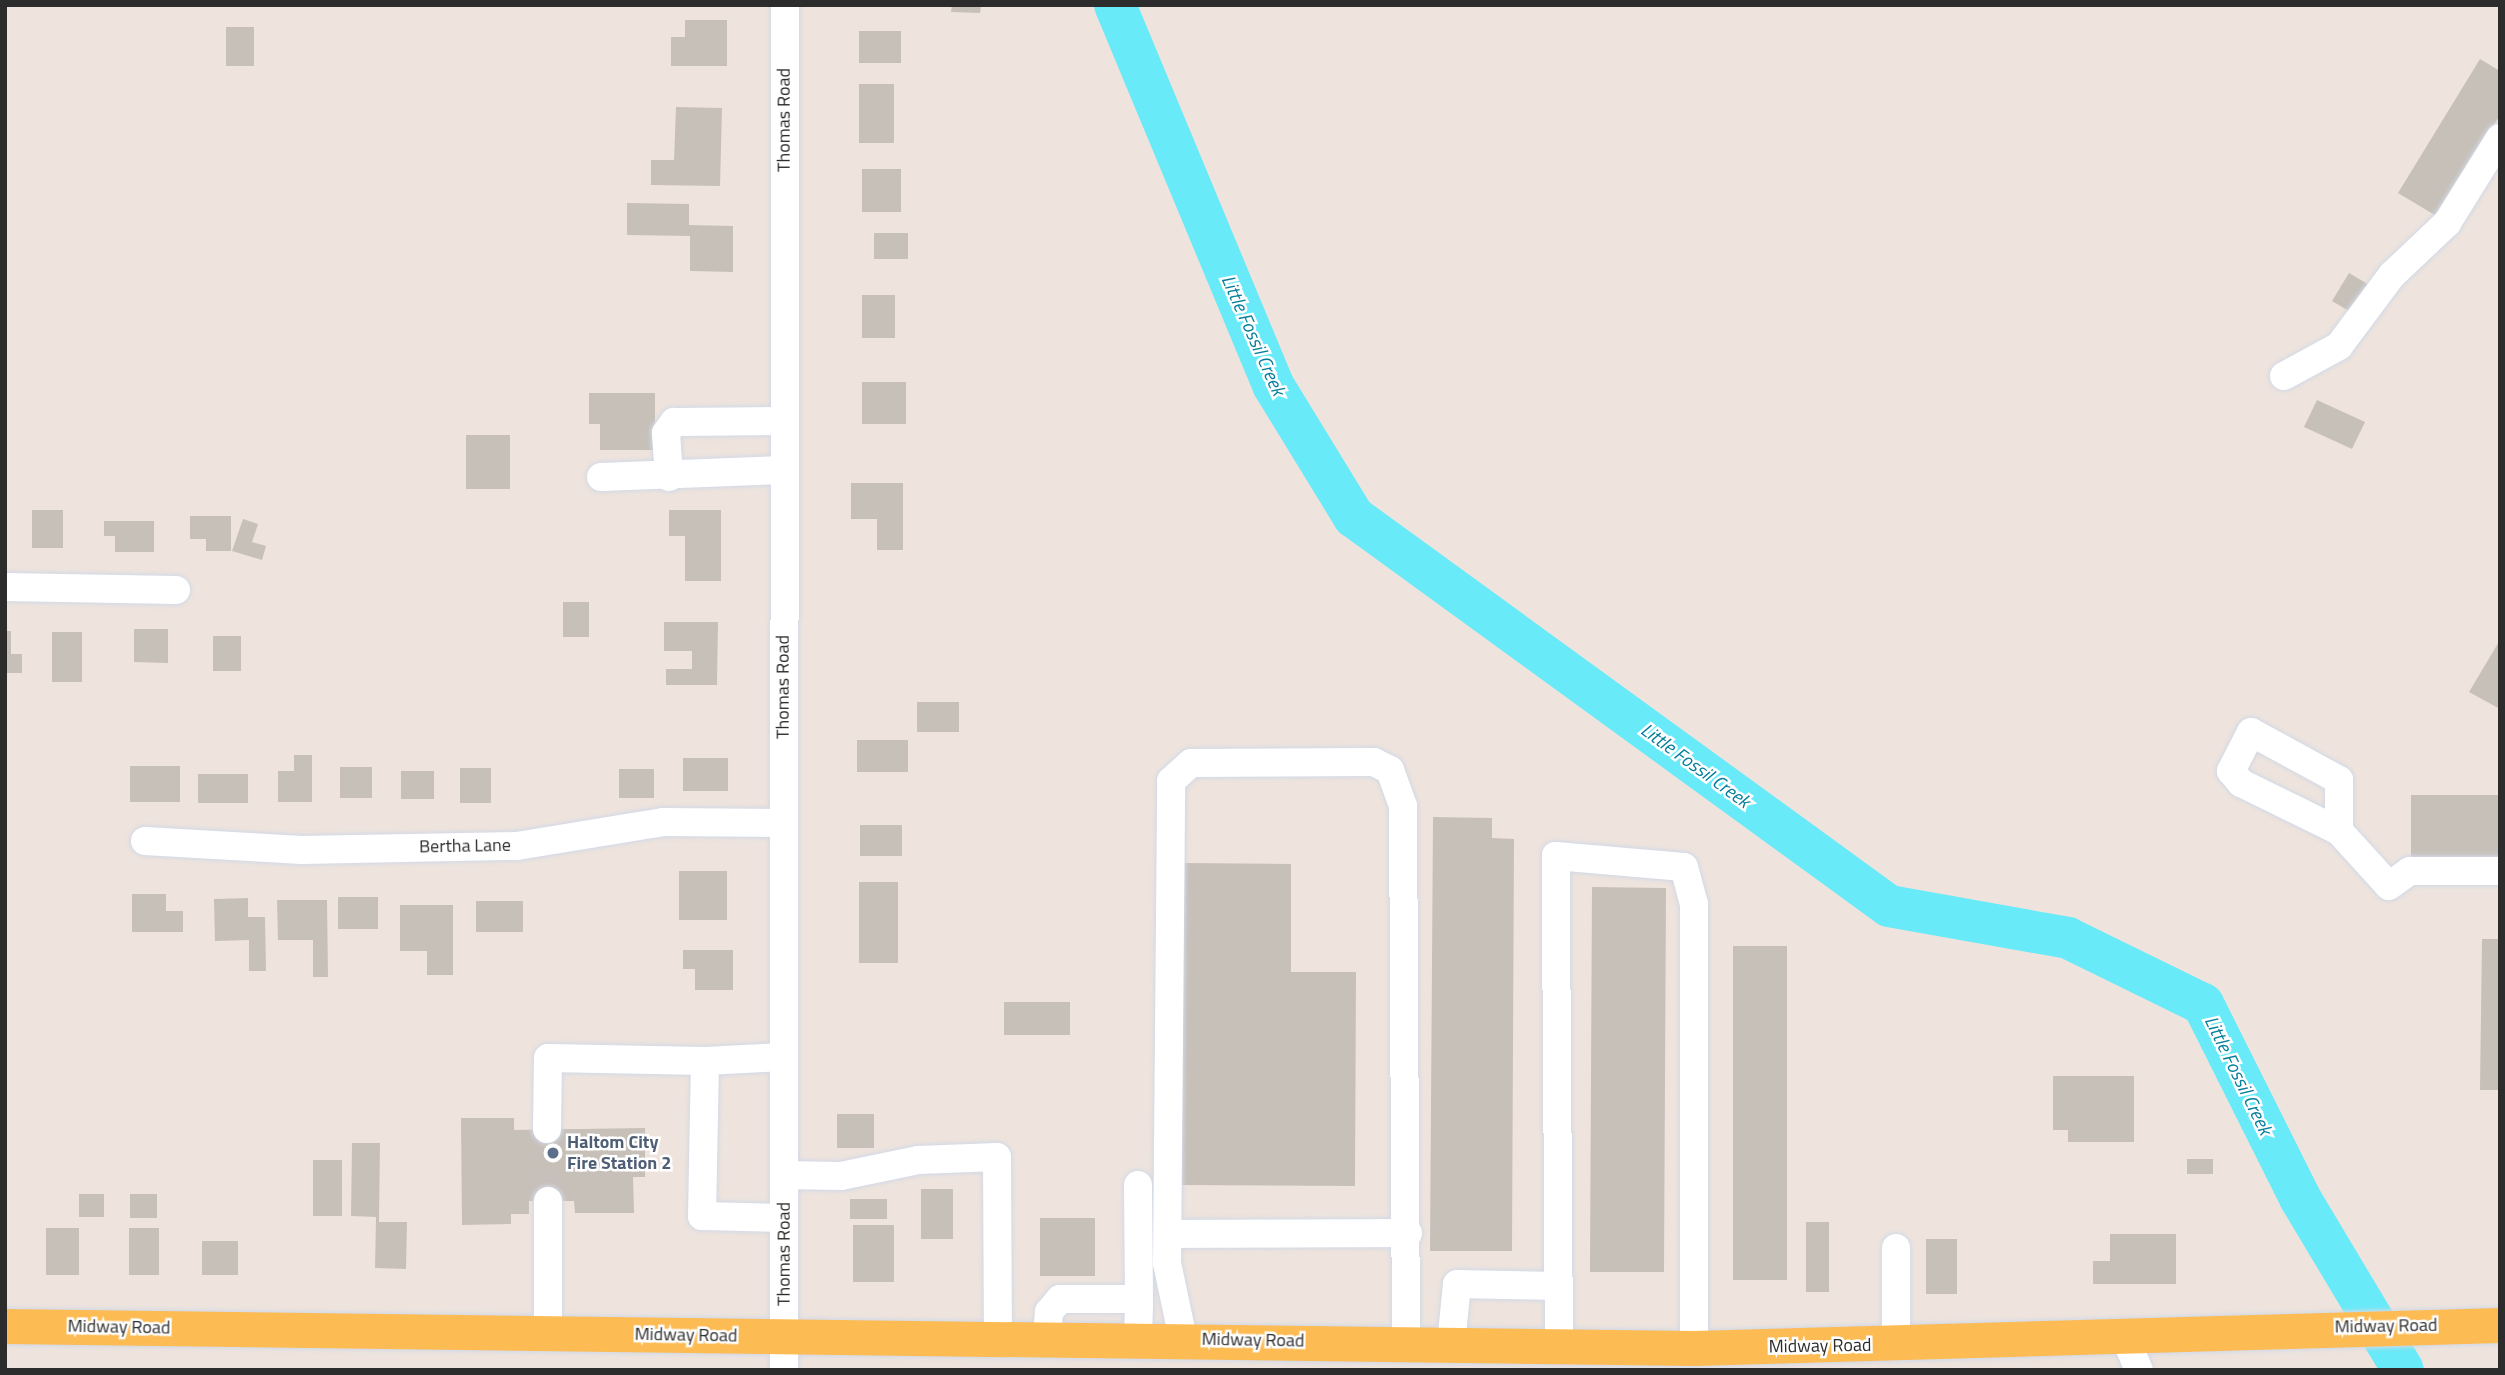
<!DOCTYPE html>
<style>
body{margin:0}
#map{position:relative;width:2505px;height:1375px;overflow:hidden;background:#efe4dd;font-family:"Titillium Web",sans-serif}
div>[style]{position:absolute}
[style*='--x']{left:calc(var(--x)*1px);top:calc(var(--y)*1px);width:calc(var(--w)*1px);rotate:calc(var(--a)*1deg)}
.river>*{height:42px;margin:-21px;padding:0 21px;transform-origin:21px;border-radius:21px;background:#68eaf9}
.building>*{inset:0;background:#c6c0b9}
.minor-tunnel>*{height:28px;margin-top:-14px;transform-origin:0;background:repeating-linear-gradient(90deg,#c8bfba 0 28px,transparent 0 42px)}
.roads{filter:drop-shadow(0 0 2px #d2d9e6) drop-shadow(0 0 2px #d2d9e6)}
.minor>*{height:28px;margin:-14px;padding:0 14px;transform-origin:14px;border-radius:14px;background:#fff}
.major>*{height:35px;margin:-17.5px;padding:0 17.5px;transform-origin:17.5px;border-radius:17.5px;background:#fdbb54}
.dots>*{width:19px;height:19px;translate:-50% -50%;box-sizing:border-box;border:4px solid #fff;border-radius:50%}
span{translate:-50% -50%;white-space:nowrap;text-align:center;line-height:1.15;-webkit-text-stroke:5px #fff;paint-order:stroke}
.street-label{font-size:18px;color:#2c2c2c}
.service-label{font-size:18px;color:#4e5e75;font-weight:700}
.left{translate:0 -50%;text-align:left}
.water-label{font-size:19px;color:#047f9b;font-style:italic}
.frame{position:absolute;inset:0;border:7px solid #2c2c2c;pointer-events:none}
</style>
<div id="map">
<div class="river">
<div style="--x:1115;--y:5;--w:412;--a:67.4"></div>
<div style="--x:1273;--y:385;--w:155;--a:58.5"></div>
<div style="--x:1354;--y:517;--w:661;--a:36.02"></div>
<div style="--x:1889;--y:906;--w:182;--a:10.1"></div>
<div style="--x:2068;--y:938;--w:150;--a:26.1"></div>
<div style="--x:2203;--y:1004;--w:217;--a:63.4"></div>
<div style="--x:2300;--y:1198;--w:200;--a:59.1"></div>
</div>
<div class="building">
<div style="clip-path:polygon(952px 5px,981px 5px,980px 13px,951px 12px)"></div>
<div style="clip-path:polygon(685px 20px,727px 20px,727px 66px,671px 66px,671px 37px,685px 37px)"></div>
<div style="clip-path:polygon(226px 27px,254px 27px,254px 66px,226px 66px)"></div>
<div style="clip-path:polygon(859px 31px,901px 31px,901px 63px,859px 63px)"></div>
<div style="clip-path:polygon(2480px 59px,2500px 71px,2500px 115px,2438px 217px,2398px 193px)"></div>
<div style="clip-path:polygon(859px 84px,894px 84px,894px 143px,859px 143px)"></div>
<div style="clip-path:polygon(676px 107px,722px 108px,720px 186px,651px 185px,651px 160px,674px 160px)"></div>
<div style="clip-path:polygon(862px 169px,901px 169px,901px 212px,862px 212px)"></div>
<div style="clip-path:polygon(627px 203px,689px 204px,689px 225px,733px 226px,733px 272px,690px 271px,690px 236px,627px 235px)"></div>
<div style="clip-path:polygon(874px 233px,908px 233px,908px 259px,874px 259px)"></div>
<div style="clip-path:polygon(2349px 273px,2371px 286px,2354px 314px,2332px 301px)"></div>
<div style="clip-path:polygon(862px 295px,895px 295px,895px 338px,862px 338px)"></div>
<div style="clip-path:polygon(862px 382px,906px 382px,906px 424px,862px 424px)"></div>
<div style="clip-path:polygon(589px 393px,655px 393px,655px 450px,600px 450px,600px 424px,589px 424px)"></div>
<div style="clip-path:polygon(2317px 400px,2365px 422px,2352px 449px,2304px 427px)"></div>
<div style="clip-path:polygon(466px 435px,510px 435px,510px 489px,466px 489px)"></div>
<div style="clip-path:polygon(851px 483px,903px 483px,903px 550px,877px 550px,877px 519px,851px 519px)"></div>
<div style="clip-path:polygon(32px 510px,63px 510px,63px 548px,32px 548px)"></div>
<div style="clip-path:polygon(669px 510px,721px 510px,721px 581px,685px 581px,685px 536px,669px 536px)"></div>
<div style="clip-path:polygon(190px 516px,231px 516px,231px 551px,206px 551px,206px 539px,190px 539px)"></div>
<div style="clip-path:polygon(243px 519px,258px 524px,252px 542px,266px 546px,262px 560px,232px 551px)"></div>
<div style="clip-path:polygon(104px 521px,154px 521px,154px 552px,115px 552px,115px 536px,104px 536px)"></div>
<div style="clip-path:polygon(563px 602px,589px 602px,589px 637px,563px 637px)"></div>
<div style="clip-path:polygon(664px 622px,718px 622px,717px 685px,666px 685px,666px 669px,692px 669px,692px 651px,664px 651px)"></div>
<div style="clip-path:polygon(134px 629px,168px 629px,168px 663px,134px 662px)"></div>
<div style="clip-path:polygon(5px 631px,11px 631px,11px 654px,22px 654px,22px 673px,5px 673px)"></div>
<div style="clip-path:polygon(52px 632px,82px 632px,82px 682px,52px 682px)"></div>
<div style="clip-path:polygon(213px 636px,241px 636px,241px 671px,213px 671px)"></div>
<div style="clip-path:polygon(2500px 640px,2500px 709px,2469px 692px)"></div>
<div style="clip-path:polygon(917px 702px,959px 702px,959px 732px,917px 732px)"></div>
<div style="clip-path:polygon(857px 740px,908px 740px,908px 772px,857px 772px)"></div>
<div style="clip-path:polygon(294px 755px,312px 755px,312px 802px,278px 802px,278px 771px,294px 771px)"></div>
<div style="clip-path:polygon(683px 758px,728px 758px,728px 791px,683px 791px)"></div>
<div style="clip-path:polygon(130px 766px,180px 766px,180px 802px,130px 802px)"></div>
<div style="clip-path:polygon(340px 767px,372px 767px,372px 798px,340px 798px)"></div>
<div style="clip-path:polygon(460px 768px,491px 768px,491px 803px,460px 803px)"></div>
<div style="clip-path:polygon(619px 769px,654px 769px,654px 798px,619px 798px)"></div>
<div style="clip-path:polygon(401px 771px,434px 771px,434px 799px,401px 799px)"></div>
<div style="clip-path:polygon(198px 774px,248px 774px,248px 803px,198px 803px)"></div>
<div style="clip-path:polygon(2411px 795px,2499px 795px,2499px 859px,2411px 859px)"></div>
<div style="clip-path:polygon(1433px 817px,1492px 818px,1492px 838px,1514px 839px,1512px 1251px,1430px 1251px)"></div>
<div style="clip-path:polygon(860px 825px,902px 825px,902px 856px,860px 856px)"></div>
<div style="clip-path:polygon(1182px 863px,1291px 864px,1291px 972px,1356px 972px,1355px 1186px,1181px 1185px)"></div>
<div style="clip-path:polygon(679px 871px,727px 871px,727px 920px,679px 920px)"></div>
<div style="clip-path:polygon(859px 882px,898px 882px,898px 963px,859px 963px)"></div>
<div style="clip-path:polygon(1592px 887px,1666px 888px,1664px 1272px,1590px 1272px)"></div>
<div style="clip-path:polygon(132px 894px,166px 894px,166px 911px,183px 911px,183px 932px,132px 932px)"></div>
<div style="clip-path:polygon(338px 897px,378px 897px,378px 929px,338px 929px)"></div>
<div style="clip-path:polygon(248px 898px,248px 917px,265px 917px,266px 971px,249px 971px,249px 940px,215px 941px,214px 899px)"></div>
<div style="clip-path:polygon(277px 900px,327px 900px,328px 977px,313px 977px,313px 940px,278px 940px)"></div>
<div style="clip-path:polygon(476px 901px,523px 901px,523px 932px,476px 932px)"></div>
<div style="clip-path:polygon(400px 905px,453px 905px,453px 975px,427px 975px,427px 951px,400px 951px)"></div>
<div style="clip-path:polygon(2482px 939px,2500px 939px,2500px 1090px,2480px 1090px)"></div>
<div style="clip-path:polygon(1733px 946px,1787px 946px,1787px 1280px,1733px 1280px)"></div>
<div style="clip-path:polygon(683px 950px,733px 950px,733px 990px,695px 990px,695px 969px,683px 969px)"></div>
<div style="clip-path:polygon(1004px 1002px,1070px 1002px,1070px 1035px,1004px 1035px)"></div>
<div style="clip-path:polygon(2053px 1076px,2134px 1076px,2134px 1142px,2068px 1142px,2068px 1130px,2053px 1130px)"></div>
<div style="clip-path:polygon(837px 1114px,874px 1114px,874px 1148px,837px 1148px)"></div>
<div style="clip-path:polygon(461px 1118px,514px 1118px,514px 1130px,645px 1128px,645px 1177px,633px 1177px,634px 1213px,575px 1213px,574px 1201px,529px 1201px,529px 1214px,511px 1214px,511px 1224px,462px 1225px)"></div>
<div style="clip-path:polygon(352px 1143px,380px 1143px,379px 1222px,407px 1222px,406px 1269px,375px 1268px,376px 1217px,351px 1216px)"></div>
<div style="clip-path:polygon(2187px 1159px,2213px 1159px,2213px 1174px,2187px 1174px)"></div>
<div style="clip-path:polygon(313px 1160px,342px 1160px,342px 1216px,313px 1216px)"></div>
<div style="clip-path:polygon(921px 1189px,953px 1189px,953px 1239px,921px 1239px)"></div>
<div style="clip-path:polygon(79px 1194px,104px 1194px,104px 1217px,79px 1217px)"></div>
<div style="clip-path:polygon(130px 1194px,157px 1194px,157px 1218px,130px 1218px)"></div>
<div style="clip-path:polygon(850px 1199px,887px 1199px,887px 1219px,850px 1219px)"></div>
<div style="clip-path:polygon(1040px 1218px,1095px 1218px,1095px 1276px,1040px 1276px)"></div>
<div style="clip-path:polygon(1806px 1222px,1829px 1222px,1829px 1292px,1806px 1292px)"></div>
<div style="clip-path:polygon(853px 1225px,894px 1225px,894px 1282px,853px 1282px)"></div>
<div style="clip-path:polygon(46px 1228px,79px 1228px,79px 1275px,46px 1275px)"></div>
<div style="clip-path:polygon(129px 1228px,159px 1228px,159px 1275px,129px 1275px)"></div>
<div style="clip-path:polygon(2110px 1234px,2176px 1234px,2176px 1284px,2093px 1284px,2093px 1261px,2110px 1261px)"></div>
<div style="clip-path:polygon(1926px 1239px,1957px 1239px,1957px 1294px,1926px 1294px)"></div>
<div style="clip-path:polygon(202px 1241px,238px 1241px,238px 1275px,202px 1275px)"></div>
</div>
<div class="minor-tunnel">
<div style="--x:547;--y:1129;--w:72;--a:89.2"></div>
</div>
<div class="roads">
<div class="minor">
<div style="--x:2284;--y:376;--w:63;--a:-28.6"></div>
<div style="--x:2339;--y:346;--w:89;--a:-53.3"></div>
<div style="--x:2392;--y:275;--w:76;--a:-43.4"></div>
<div style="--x:2447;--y:223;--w:100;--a:-58.1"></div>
<div style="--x:601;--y:477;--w:182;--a:-2.2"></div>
<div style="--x:669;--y:477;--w:44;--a:-93.9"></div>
<div style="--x:666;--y:433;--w:14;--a:-54"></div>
<div style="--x:674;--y:422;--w:109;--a:-0.5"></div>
<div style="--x:5;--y:587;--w:171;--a:1"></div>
<div style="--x:2339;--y:831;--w:51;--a:-90"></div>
<div style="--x:2339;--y:780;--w:100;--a:-151.4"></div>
<div style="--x:2251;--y:732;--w:44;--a:117.1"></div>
<div style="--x:2231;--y:771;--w:16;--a:50"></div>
<div style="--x:2241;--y:783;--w:109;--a:26.1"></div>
<div style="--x:2339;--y:831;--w:74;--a:47.7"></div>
<div style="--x:2389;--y:886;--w:26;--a:-36"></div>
<div style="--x:2410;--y:871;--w:90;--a:0"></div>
<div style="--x:145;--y:841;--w:157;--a:3.3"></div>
<div style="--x:302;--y:850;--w:215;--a:-1.1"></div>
<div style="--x:517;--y:846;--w:148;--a:-9.3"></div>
<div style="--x:663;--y:822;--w:119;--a:0.5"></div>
<div style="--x:783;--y:1057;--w:78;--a:177.1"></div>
<div style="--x:705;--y:1061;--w:155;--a:91.1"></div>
<div style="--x:702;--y:1216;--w:82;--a:1.4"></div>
<div style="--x:547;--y:1129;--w:71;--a:-89.2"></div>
<div style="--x:548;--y:1058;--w:157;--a:1.1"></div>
<div style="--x:784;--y:1175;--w:57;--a:1"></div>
<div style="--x:841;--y:1176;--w:79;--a:-11.7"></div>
<div style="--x:918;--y:1160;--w:79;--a:-2.2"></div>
<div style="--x:997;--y:1157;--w:181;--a:89.7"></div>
<div style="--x:1138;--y:1185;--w:121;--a:89.5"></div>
<div style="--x:548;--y:1201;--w:132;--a:90"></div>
<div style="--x:1168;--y:1234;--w:240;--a:-0.2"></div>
<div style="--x:1896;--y:1248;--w:96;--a:90"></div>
<div style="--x:2124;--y:1335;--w:38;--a:67"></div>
<div style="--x:1047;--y:1339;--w:27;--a:-86"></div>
<div style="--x:1049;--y:1312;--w:17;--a:-50"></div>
<div style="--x:1060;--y:1299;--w:69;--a:0"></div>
<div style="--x:1129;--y:1299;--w:12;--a:35"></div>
<div style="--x:1139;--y:1306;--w:33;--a:92"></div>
<div style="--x:1183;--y:1339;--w:78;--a:-101.9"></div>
<div style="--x:1167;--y:1263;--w:482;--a:-89.5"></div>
<div style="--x:1171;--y:781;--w:27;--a:-42"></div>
<div style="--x:1191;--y:763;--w:183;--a:-0.3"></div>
<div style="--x:1374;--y:762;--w:18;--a:27"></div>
<div style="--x:1390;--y:770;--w:38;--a:70"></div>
<div style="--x:1403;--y:806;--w:537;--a:89.68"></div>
<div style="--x:1451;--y:1344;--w:60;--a:-84.3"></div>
<div style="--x:1457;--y:1284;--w:101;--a:1.1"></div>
<div style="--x:1559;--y:1346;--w:490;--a:-90.4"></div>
<div style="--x:1556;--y:856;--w:128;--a:4.9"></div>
<div style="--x:1684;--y:867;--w:38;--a:75"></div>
<div style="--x:1694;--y:904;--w:444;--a:90"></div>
<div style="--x:784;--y:1370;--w:1365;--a:-89.96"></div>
</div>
<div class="major">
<div style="--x:5;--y:1326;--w:1689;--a:0.75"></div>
<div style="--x:1694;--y:1348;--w:806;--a:-1.63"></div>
</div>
</div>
<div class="dots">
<div style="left:553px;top:1153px;background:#5c6f8a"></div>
</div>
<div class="street-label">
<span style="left:784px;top:120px;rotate:-90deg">Thomas Road</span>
<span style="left:783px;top:687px;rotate:-90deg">Thomas Road</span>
<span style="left:465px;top:846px;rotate:-1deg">Bertha Lane</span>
<span style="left:784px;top:1254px;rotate:-90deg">Thomas Road</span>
<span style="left:2386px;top:1326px;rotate:-1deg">Midway Road</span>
<span style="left:119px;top:1327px;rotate:1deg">Midway Road</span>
<span style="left:686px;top:1335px;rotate:1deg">Midway Road</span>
<span style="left:1253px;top:1340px;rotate:1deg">Midway Road</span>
<span style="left:1820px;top:1346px;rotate:-1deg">Midway Road</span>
</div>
<div class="service-label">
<span class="left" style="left:567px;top:1153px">Haltom City<br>Fire Station 2</span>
</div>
<div class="water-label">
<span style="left:1254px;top:335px;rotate:66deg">Little Fossil Creek</span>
<span style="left:1696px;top:765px;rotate:36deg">Little Fossil Creek</span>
<span style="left:2239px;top:1075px;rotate:64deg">Little Fossil Creek</span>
</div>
<div class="frame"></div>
</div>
